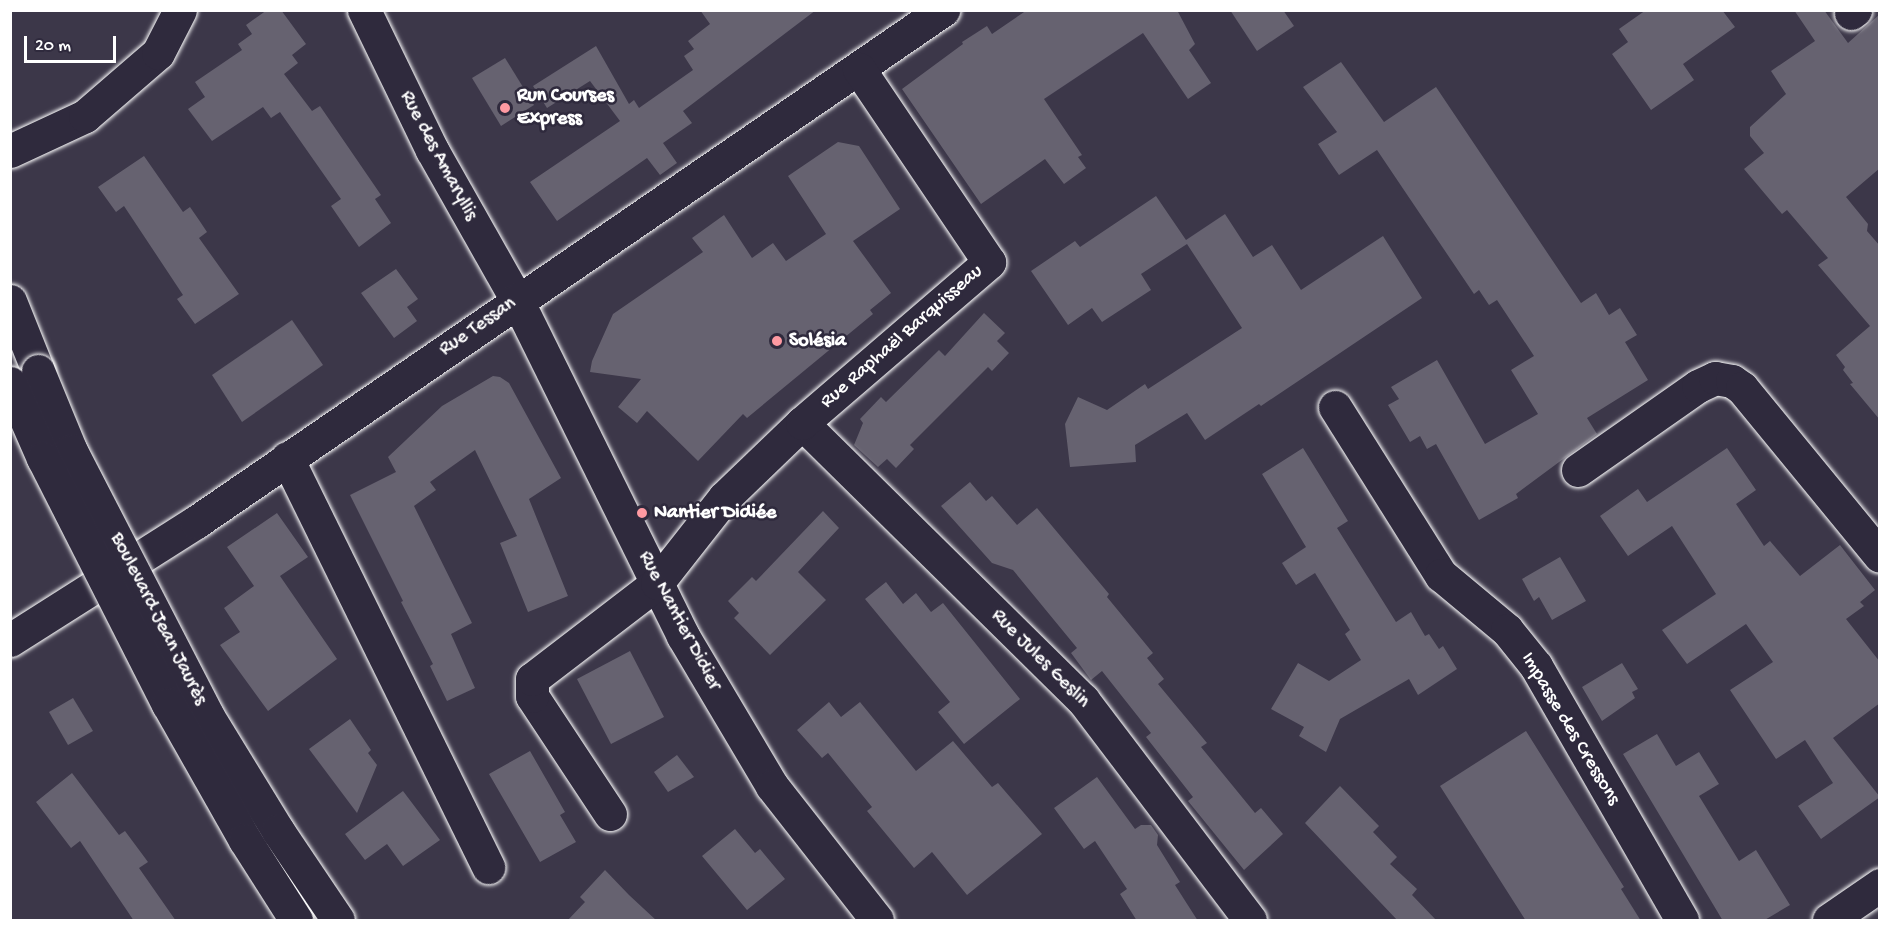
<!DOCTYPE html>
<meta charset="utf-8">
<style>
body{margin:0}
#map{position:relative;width:1890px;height:931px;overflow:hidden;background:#3c3749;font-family:"Gochi Hand",sans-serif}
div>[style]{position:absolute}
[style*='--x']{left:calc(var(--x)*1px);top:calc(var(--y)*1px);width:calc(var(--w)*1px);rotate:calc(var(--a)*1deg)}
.building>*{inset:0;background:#666270}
.roads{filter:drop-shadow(0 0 2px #fff) drop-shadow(0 0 2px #fff)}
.minor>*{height:33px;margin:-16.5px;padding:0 16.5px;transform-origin:16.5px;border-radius:16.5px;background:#2f2a3d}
.major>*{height:33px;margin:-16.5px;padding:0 16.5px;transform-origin:16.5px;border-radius:16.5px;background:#2f2a3d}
.bridges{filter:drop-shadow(0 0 2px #fff) drop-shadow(0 0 2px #fff)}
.major-bridge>*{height:33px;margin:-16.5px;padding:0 16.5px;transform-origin:16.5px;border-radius:16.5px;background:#2f2a3d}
.dots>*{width:16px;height:16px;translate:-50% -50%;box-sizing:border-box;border:3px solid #2f2a3d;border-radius:50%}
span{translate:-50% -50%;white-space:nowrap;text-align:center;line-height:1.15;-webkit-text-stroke:5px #2f2a3d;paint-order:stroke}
.poi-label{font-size:20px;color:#fff;font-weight:700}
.left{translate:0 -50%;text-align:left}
.street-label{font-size:20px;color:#fff}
.frame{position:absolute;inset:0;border:12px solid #fff;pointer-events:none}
.scale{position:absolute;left:24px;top:36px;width:92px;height:27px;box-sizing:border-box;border:3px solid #fff;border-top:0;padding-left:8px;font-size:18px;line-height:21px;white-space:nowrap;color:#fff;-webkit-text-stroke:4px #2f2a3d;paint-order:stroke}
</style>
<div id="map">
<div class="building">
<div style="clip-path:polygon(267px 10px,281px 10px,306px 44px,292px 55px,298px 63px,284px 74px,312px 111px,320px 106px,381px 195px,375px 199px,391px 223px,359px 247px,331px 206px,341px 199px,280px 112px,271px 118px,263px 107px,212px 141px,188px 109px,205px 97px,195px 82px,242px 50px,238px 44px,252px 34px,246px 25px)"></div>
<div style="clip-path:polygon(700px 10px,816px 10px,683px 111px,692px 123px,663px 143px,677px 163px,660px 175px,647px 158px,557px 221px,530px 182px,620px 121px,590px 81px,547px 108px,533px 86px,596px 46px,629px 104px,634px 100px,639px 108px,693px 70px,684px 56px,694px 49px,688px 41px,710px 24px)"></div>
<div style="clip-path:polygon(1027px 10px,1177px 10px,1195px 44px,1189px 50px,1211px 83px,1188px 99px,1143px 33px,1044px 99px,1082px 155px,1078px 157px,1086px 168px,1064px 184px,1045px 159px,981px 204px,902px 89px,963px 44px,962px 42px,987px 26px,992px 34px)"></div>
<div style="clip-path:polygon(1230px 10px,1283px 10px,1294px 26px,1257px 51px)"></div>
<div style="clip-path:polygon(1646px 10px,1722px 10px,1735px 27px,1683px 64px,1694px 80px,1651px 110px,1612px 54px,1628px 42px,1619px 29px)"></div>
<div style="clip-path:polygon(1794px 10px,1824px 10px,1848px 43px,1880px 14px,1880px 168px,1846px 197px,1868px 224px,1867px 231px,1880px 246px,1880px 420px,1850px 384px,1853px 383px,1843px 370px,1845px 367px,1836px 355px,1870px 326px,1818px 265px,1828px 258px,1787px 210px,1782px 214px,1744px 169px,1764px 153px,1750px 136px,1750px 127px,1786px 94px,1771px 71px,1815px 41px)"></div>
<div style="clip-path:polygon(505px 58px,534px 105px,501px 126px,472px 78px)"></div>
<div style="clip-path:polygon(1341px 62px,1384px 122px,1436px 87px,1581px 303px,1596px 293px,1609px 315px,1620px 308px,1637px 335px,1625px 342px,1648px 380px,1587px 418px,1597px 434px,1516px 494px,1518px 498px,1479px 520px,1436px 444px,1427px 449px,1420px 436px,1410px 442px,1388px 405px,1399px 399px,1391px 387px,1437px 360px,1485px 444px,1538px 414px,1511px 370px,1534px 356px,1497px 300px,1489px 305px,1479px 290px,1474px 294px,1377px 150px,1339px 175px,1332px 165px,1318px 144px,1337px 132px,1303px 87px)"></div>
<div style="clip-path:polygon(838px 142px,859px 146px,900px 209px,853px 241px,891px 293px,870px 310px,873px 314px,747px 418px,743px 414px,698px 461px,647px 411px,637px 423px,618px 407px,641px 379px,590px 372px,592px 361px,613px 314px,703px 252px,692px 238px,724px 215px,752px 258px,773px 243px,786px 261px,826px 234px,788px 176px)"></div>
<div style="clip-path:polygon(144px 156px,183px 212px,190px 207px,199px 220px,207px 232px,199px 238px,239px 294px,195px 324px,177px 299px,183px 295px,124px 206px,116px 212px,98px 187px)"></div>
<div style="clip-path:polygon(1156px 196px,1186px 240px,1225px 214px,1253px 257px,1272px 245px,1301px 290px,1383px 236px,1422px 298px,1261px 406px,1259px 404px,1205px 440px,1187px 413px,1135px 445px,1136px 462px,1070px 467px,1065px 424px,1078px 397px,1107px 410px,1145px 384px,1148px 389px,1242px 328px,1187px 244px,1141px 274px,1151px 290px,1102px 322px,1092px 308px,1068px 325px,1031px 271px,1075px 241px,1080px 247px)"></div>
<div style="clip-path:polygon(396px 269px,418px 299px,407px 307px,417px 321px,394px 338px,361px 293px)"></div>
<div style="clip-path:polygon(984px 313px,1005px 333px,997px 341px,1009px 353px,992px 371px,988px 367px,910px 445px,914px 449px,896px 468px,887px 459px,878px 467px,854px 445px,863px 423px,860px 419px,881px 397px,886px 402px,939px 350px,945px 356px)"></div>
<div style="clip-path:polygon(292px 320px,323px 365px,242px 422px,212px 375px)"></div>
<div style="clip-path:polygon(493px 376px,500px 377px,509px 383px,561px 478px,529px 499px,568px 596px,528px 612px,500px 543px,517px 536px,475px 450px,430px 482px,436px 490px,414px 506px,472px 623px,451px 634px,475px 688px,447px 701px,430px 666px,433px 664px,401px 602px,403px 601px,350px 495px,396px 472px,388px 457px,442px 406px)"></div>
<div style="clip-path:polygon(1303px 448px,1348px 521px,1337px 528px,1396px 622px,1411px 612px,1425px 636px,1429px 634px,1439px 649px,1443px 646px,1457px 669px,1418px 695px,1409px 679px,1340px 719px,1326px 752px,1299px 736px,1304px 727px,1271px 709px,1298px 663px,1329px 681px,1361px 660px,1345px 634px,1350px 630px,1315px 573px,1296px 585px,1282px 563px,1306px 547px,1262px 474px)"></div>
<div style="clip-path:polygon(1727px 448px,1756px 490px,1736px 504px,1764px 546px,1770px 541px,1800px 576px,1840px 545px,1875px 590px,1860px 602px,1864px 606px,1846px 619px,1880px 662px,1880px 703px,1833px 738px,1880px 797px,1821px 839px,1798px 806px,1833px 783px,1805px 740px,1776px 759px,1730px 690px,1773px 662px,1746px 624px,1687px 664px,1662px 630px,1716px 594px,1672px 526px,1628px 556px,1600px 516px,1638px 489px,1647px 502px)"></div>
<div style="clip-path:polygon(970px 482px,986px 501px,992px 496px,1017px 525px,1037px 508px,1109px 594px,1107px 597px,1153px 653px,1147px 658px,1164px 679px,1158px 684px,1207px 743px,1201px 747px,1255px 813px,1261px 808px,1283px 834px,1244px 870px,1188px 801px,1193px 797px,1146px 737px,1151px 733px,1102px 671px,1091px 680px,1071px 653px,1077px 648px,1013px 570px,992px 563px,941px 506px)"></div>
<div style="clip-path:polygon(823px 511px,839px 528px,798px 572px,826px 600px,770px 655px,734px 618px,739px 613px,728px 601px,752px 577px,756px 581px)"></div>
<div style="clip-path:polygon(277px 513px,308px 557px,280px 576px,337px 659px,268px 711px,220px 645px,240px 632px,224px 608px,254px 586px,227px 547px)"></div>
<div style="clip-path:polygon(1560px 557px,1586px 601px,1552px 620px,1539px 597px,1534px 601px,1522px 579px)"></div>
<div style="clip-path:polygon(886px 582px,903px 604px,916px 593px,931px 612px,943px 603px,1020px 699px,964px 744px,938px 712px,950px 702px,865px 599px)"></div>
<div style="clip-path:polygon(630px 651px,664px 717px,611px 744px,577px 679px)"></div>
<div style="clip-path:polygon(1622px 663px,1638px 689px,1632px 692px,1635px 698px,1602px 721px,1582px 687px)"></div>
<div style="clip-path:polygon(73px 698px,93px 731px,68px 745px,49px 712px)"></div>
<div style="clip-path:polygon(829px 702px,841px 717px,860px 702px,916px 771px,953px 741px,992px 787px,998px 783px,1042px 834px,967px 895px,932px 852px,914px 868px,867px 811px,872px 807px,828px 753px,822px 758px,797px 730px)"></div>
<div style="clip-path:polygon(350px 719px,371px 750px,368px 753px,377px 765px,357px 813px,309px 749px)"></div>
<div style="clip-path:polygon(1526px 731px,1624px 887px,1621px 889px,1641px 921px,1526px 921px,1440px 786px)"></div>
<div style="clip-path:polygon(1657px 734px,1676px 766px,1699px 752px,1719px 784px,1699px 796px,1739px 861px,1756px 850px,1790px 905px,1763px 921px,1723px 921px,1623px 754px)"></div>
<div style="clip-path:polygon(530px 751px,565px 812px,560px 815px,576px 842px,540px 862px,489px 774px)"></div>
<div style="clip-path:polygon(677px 755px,694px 777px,668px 792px,654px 772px)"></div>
<div style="clip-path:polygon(72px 773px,119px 835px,125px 831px,148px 862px,139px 868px,176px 921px,134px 921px,80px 841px,71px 848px,36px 802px)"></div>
<div style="clip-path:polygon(1097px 777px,1135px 829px,1141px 825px,1151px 825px,1158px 835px,1157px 845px,1180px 882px,1175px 885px,1198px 921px,1137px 921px,1120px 894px,1127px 889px,1095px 841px,1084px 849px,1054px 808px)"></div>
<div style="clip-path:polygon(1340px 786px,1379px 826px,1373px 832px,1397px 857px,1390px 864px,1417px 889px,1412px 895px,1437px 921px,1398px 921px,1305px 823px)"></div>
<div style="clip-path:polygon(403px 791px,440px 840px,403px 866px,387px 844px,365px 860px,345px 834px)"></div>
<div style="clip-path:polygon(735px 829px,755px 853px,760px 849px,785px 879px,747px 910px,702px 856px)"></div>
<div style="clip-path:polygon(605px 870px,629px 895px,657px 921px,567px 921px,585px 902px,580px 897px)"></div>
</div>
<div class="roads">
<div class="minor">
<div style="--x:364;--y:10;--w:156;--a:64.1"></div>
<div style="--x:432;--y:150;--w:172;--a:60.5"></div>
<div style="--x:517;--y:300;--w:375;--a:63.7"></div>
<div style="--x:683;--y:636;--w:174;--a:59.3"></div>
<div style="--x:772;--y:786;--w:170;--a:51.9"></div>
<div style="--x:1851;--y:13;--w:5;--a:-37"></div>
<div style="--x:10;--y:151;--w:83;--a:-25"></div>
<div style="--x:85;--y:116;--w:96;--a:-40.8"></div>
<div style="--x:158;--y:53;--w:48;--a:-62.9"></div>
<div style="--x:1335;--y:407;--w:199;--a:57.8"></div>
<div style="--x:1441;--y:575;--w:86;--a:39.8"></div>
<div style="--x:1507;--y:630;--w:46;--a:51.1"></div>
<div style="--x:1536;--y:666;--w:293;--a:60.1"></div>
<div style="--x:802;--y:423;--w:395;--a:44.6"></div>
<div style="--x:1083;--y:700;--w:276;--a:52.8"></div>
<div style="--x:287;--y:458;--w:456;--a:63.8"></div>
<div style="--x:1578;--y:470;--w:146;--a:-35"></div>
<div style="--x:1698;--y:386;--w:19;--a:-25"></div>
<div style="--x:1715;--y:378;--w:17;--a:10"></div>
<div style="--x:1732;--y:381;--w:12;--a:35"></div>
<div style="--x:1742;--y:388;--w:217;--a:50.6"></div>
<div style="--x:10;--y:640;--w:220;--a:-32.4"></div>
<div style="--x:196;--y:522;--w:906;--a:-34.43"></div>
<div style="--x:610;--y:814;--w:141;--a:-123.5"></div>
<div style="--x:532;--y:696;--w:17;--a:-90"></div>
<div style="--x:532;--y:679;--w:158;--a:-37.5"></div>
<div style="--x:657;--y:583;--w:108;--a:-51.8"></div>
<div style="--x:724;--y:498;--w:108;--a:-43.9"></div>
<div style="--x:802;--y:423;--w:247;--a:-40.7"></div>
<div style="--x:989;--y:262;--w:233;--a:-124"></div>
<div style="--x:1829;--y:920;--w:62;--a:-34.5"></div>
</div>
<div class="major">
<div style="--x:10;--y:301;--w:75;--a:68.2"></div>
</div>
</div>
<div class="bridges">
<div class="major-bridge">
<div style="--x:38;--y:371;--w:87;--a:67.6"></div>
<div style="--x:71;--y:451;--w:297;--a:62.7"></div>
<div style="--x:207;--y:715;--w:136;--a:58.5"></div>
<div style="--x:278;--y:831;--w:107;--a:56"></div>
<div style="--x:10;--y:383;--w:82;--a:66.3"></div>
<div style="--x:43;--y:458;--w:276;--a:63.1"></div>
<div style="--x:168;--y:704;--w:156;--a:60.5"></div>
<div style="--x:245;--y:840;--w:95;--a:57.5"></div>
</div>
</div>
<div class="dots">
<div style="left:505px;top:108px;background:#ff9aa2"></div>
<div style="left:777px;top:341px;background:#ff9aa2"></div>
<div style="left:642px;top:513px;background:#ff9aa2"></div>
</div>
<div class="poi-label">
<span class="left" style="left:517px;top:108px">Run Courses<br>Express</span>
<span class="left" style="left:789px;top:341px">Solésia</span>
<span class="left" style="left:654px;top:513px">Nantier Didiée</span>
</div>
<div class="street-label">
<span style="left:438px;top:156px;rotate:62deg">Rue des Amaryllis</span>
<span style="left:478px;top:327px;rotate:-35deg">Rue Tessan</span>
<span style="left:902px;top:337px;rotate:-41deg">Rue Raphaël Barquisseau</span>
<span style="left:158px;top:619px;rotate:63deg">Boulevard Jean Jaurès</span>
<span style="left:679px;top:621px;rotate:62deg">Rue Nantier Didier</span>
<span style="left:1040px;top:659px;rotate:45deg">Rue Jules Geslin</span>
<span style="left:1570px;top:729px;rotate:59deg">Impasse des Cressons</span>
</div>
<div class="frame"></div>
<div class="scale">20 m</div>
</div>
